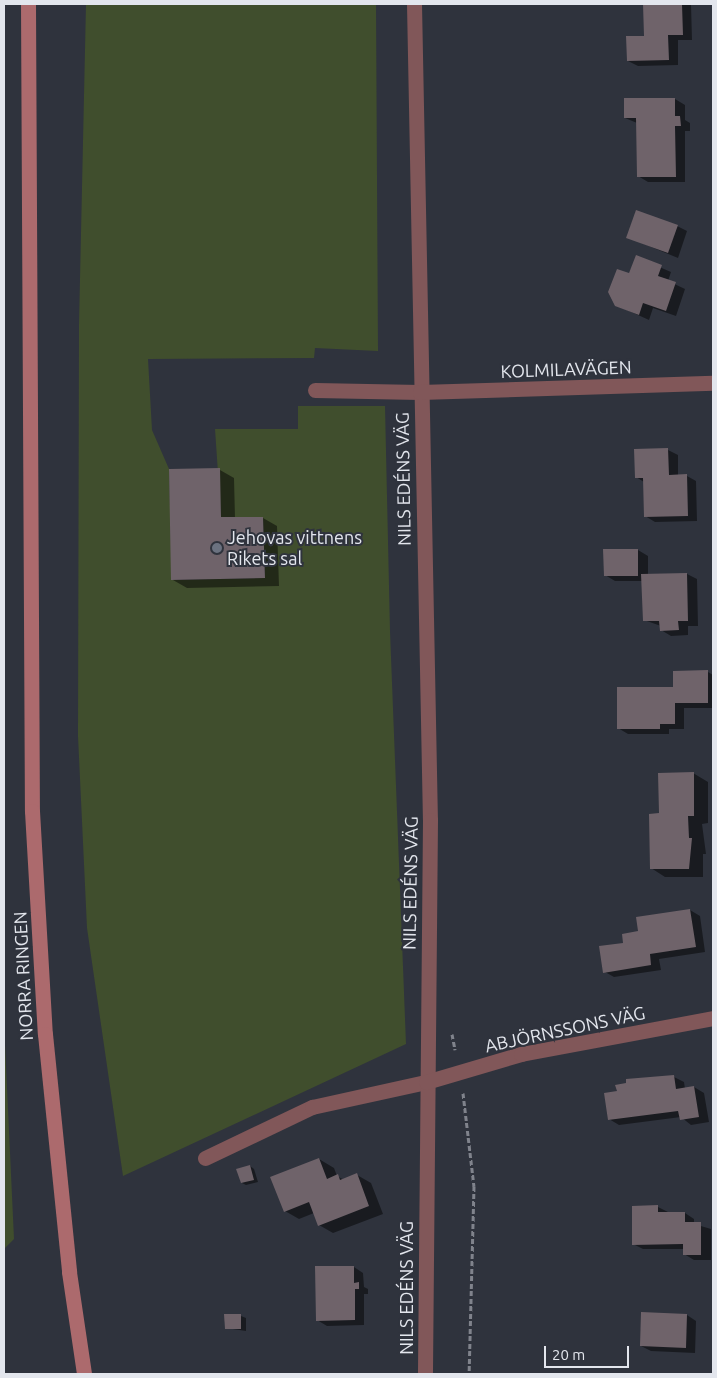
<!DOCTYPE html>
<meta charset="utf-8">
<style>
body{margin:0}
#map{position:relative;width:717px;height:1378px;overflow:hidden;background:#2f333d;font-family:Ubuntu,sans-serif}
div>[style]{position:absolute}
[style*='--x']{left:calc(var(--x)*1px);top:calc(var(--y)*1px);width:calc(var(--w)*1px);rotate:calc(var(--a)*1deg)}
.green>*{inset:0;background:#404e2d}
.shadow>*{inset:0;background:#0007}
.building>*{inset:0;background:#6f636a}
.path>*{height:3px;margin-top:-1.5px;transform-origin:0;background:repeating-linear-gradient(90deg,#80838c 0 5px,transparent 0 7.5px)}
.lane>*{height:15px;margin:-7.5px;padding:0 7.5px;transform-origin:7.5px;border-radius:7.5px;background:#815759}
.street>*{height:15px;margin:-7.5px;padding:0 7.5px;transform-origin:7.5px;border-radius:7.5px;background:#815759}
.secondary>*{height:15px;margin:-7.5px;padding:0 7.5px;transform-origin:7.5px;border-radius:7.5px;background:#ac6a6d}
.dots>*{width:14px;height:14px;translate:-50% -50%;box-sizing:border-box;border:2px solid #2f333d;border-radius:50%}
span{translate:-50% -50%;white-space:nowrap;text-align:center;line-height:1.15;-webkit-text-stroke:4px #2f333d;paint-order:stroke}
.street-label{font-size:18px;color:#e3e6ed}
.poi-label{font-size:18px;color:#e3e6ed}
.left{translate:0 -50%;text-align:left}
.frame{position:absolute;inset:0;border:5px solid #e3e6ed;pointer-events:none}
.scale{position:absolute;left:544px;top:1346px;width:85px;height:22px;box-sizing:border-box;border:2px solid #e3e6ed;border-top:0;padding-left:6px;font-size:15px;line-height:18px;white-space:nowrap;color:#e3e6ed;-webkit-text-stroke:4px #2f333d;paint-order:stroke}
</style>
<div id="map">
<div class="green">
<div style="clip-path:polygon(86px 4px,376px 4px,378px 351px,315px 348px,314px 358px,148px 359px,152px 430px,169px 469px,172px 580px,265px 578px,263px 517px,221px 517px,215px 429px,298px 429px,298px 406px,385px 406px,390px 631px,406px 1044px,123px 1176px,87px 928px,78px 736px,79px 325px)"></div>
<div style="clip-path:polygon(4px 1023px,14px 1239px,4px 1249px)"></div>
</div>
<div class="shadow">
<div style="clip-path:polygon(645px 4px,691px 4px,692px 40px,678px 40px,678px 65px,638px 66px,628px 61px,646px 37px)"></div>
<div style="clip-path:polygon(675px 99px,685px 105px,685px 120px,690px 123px,690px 131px,685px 131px,685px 182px,648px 182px,638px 176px,637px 123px,625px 118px)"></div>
<div style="clip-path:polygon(677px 226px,687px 231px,678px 258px,627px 237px)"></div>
<div style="clip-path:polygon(636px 257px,671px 272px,668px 281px,685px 289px,676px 316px,653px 308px,649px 320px,616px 305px)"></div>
<div style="clip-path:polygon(668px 450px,678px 455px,678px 476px,687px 476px,696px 481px,697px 521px,655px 522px,645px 516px,644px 482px,636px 477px)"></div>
<div style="clip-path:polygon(220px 470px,234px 478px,235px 518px,263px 518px,277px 526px,279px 586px,187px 588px,173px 580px)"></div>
<div style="clip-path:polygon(638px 550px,648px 556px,648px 575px,687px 574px,697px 579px,698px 626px,688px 626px,688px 635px,671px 636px,661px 630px,661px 626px,644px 620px,643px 581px,615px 581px,605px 575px)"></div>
<div style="clip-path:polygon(708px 672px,713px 675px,713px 708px,684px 708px,684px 729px,669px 729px,669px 734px,628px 734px,618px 728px,674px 688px)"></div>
<div style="clip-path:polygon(693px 773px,708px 782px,708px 823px,702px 824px,706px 854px,703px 854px,703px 877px,665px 877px,651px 868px,660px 814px)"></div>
<div style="clip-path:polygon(690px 910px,700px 916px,705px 952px,659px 959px,661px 970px,614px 977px,605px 972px,625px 944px,640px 932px)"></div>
<div style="clip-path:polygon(674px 1077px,684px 1082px,685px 1089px,694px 1087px,704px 1093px,709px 1122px,691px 1125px,681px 1117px,619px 1125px,609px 1119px,618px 1092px,627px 1084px)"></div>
<div style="clip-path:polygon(319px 1159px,334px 1168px,337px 1176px,344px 1180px,357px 1175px,371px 1183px,383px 1214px,333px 1233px,319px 1225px,314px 1213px,299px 1219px,285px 1211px)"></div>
<div style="clip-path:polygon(250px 1166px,254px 1169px,258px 1182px,246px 1185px,242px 1183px)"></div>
<div style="clip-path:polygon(633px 1207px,658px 1207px,668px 1212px,685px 1213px,694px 1219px,694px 1224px,711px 1229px,711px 1260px,694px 1260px,684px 1254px,684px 1249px,643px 1249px,633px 1244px)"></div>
<div style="clip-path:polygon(354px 1267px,363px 1273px,364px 1287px,368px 1289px,368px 1294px,364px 1294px,364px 1325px,327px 1326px,317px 1320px)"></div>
<div style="clip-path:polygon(687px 1315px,696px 1321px,695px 1353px,651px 1351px,641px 1346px)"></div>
<div style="clip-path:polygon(241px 1316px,246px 1318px,246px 1331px,226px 1328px)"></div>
</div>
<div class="building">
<div style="clip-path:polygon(643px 4px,682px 4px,683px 35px,668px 35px,669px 60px,627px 61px,626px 36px,644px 36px)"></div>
<div style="clip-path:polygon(624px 98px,675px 98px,675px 116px,680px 116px,681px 126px,675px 126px,676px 177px,637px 177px,636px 118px,624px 118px)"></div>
<div style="clip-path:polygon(636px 210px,678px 225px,668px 253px,626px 238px)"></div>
<div style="clip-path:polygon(636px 255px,662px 265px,658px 276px,676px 282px,666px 311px,643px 303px,639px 315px,615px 306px,608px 292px,617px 269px,629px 273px)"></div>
<div style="clip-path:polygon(668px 448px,669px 475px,687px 474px,688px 516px,644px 517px,643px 478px,635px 478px,634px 449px)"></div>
<div style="clip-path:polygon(220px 468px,221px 517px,263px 517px,265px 578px,171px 580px,169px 469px)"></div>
<div style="clip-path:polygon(603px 549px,638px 549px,638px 576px,604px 576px)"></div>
<div style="clip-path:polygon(687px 573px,688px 621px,678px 621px,679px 630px,660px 631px,659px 621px,643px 621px,641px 574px)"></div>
<div style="clip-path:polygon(708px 670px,708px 703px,675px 703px,675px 724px,660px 724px,660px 729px,617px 729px,617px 687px,673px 687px,673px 671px)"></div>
<div style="clip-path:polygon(694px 772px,694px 816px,688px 816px,689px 838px,692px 838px,689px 869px,650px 869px,649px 814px,659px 813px,658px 773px)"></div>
<div style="clip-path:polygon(690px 909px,696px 947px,650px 954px,651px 965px,603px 973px,599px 946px,623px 943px,622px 934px,638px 931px,636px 917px)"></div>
<div style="clip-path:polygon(674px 1075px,676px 1089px,694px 1086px,699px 1117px,680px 1120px,678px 1111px,608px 1120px,604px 1093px,617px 1091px,615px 1085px,626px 1083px,626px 1079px)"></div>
<div style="clip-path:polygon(319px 1158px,327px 1179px,338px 1174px,340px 1180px,357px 1173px,369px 1206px,318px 1226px,309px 1202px,284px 1212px,270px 1177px)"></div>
<div style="clip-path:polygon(250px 1165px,254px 1180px,241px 1183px,236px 1169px)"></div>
<div style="clip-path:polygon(658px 1205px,658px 1212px,685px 1212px,685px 1222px,701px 1222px,701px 1255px,683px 1255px,683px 1244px,632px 1245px,632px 1206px)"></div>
<div style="clip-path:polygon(315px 1266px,354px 1266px,354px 1283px,359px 1282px,359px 1289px,355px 1289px,355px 1320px,316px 1321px)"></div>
<div style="clip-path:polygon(641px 1312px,687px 1314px,686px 1348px,640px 1346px)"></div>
<div style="clip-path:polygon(224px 1314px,241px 1314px,241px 1329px,225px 1329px)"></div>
</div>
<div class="path">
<div style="--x:452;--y:1034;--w:16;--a:79"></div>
<div style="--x:463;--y:1093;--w:94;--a:83.3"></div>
<div style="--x:474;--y:1186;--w:188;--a:91.5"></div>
</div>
<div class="lane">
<div style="--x:315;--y:390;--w:105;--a:1.1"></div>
<div style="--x:205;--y:1158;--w:119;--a:-25.5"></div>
<div style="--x:312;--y:1107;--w:117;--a:-12.4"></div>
</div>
<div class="street">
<div style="--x:414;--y:4;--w:816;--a:88.88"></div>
<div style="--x:430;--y:820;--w:554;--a:90.52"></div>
<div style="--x:420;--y:392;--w:293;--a:-1.8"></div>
<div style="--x:426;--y:1082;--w:99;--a:-16.4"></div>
<div style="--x:521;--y:1054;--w:195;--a:-10.6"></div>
</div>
<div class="secondary">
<div style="--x:28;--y:4;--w:807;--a:89.72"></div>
<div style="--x:32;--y:811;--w:223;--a:86.7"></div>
<div style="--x:45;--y:1034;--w:239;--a:84.2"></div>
<div style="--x:69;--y:1272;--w:103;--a:81.6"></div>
</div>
<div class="dots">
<div style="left:217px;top:548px;background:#6b7280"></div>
</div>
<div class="street-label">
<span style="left:566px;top:369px;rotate:-2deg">KOLMILAVÄGEN</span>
<span style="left:403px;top:479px;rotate:-91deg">NILS EDÉNS VÄG</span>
<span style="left:410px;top:883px;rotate:-89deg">NILS EDÉNS VÄG</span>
<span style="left:23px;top:976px;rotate:-93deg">NORRA RINGEN</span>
<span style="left:565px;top:1029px;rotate:-12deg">ABJÖRNSSONS VÄG</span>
<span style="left:406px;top:1288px;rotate:-90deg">NILS EDÉNS VÄG</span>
</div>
<div class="poi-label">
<span class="left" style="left:227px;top:548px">Jehovas vittnens<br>Rikets sal</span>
</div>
<div class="frame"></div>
<div class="scale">20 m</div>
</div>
